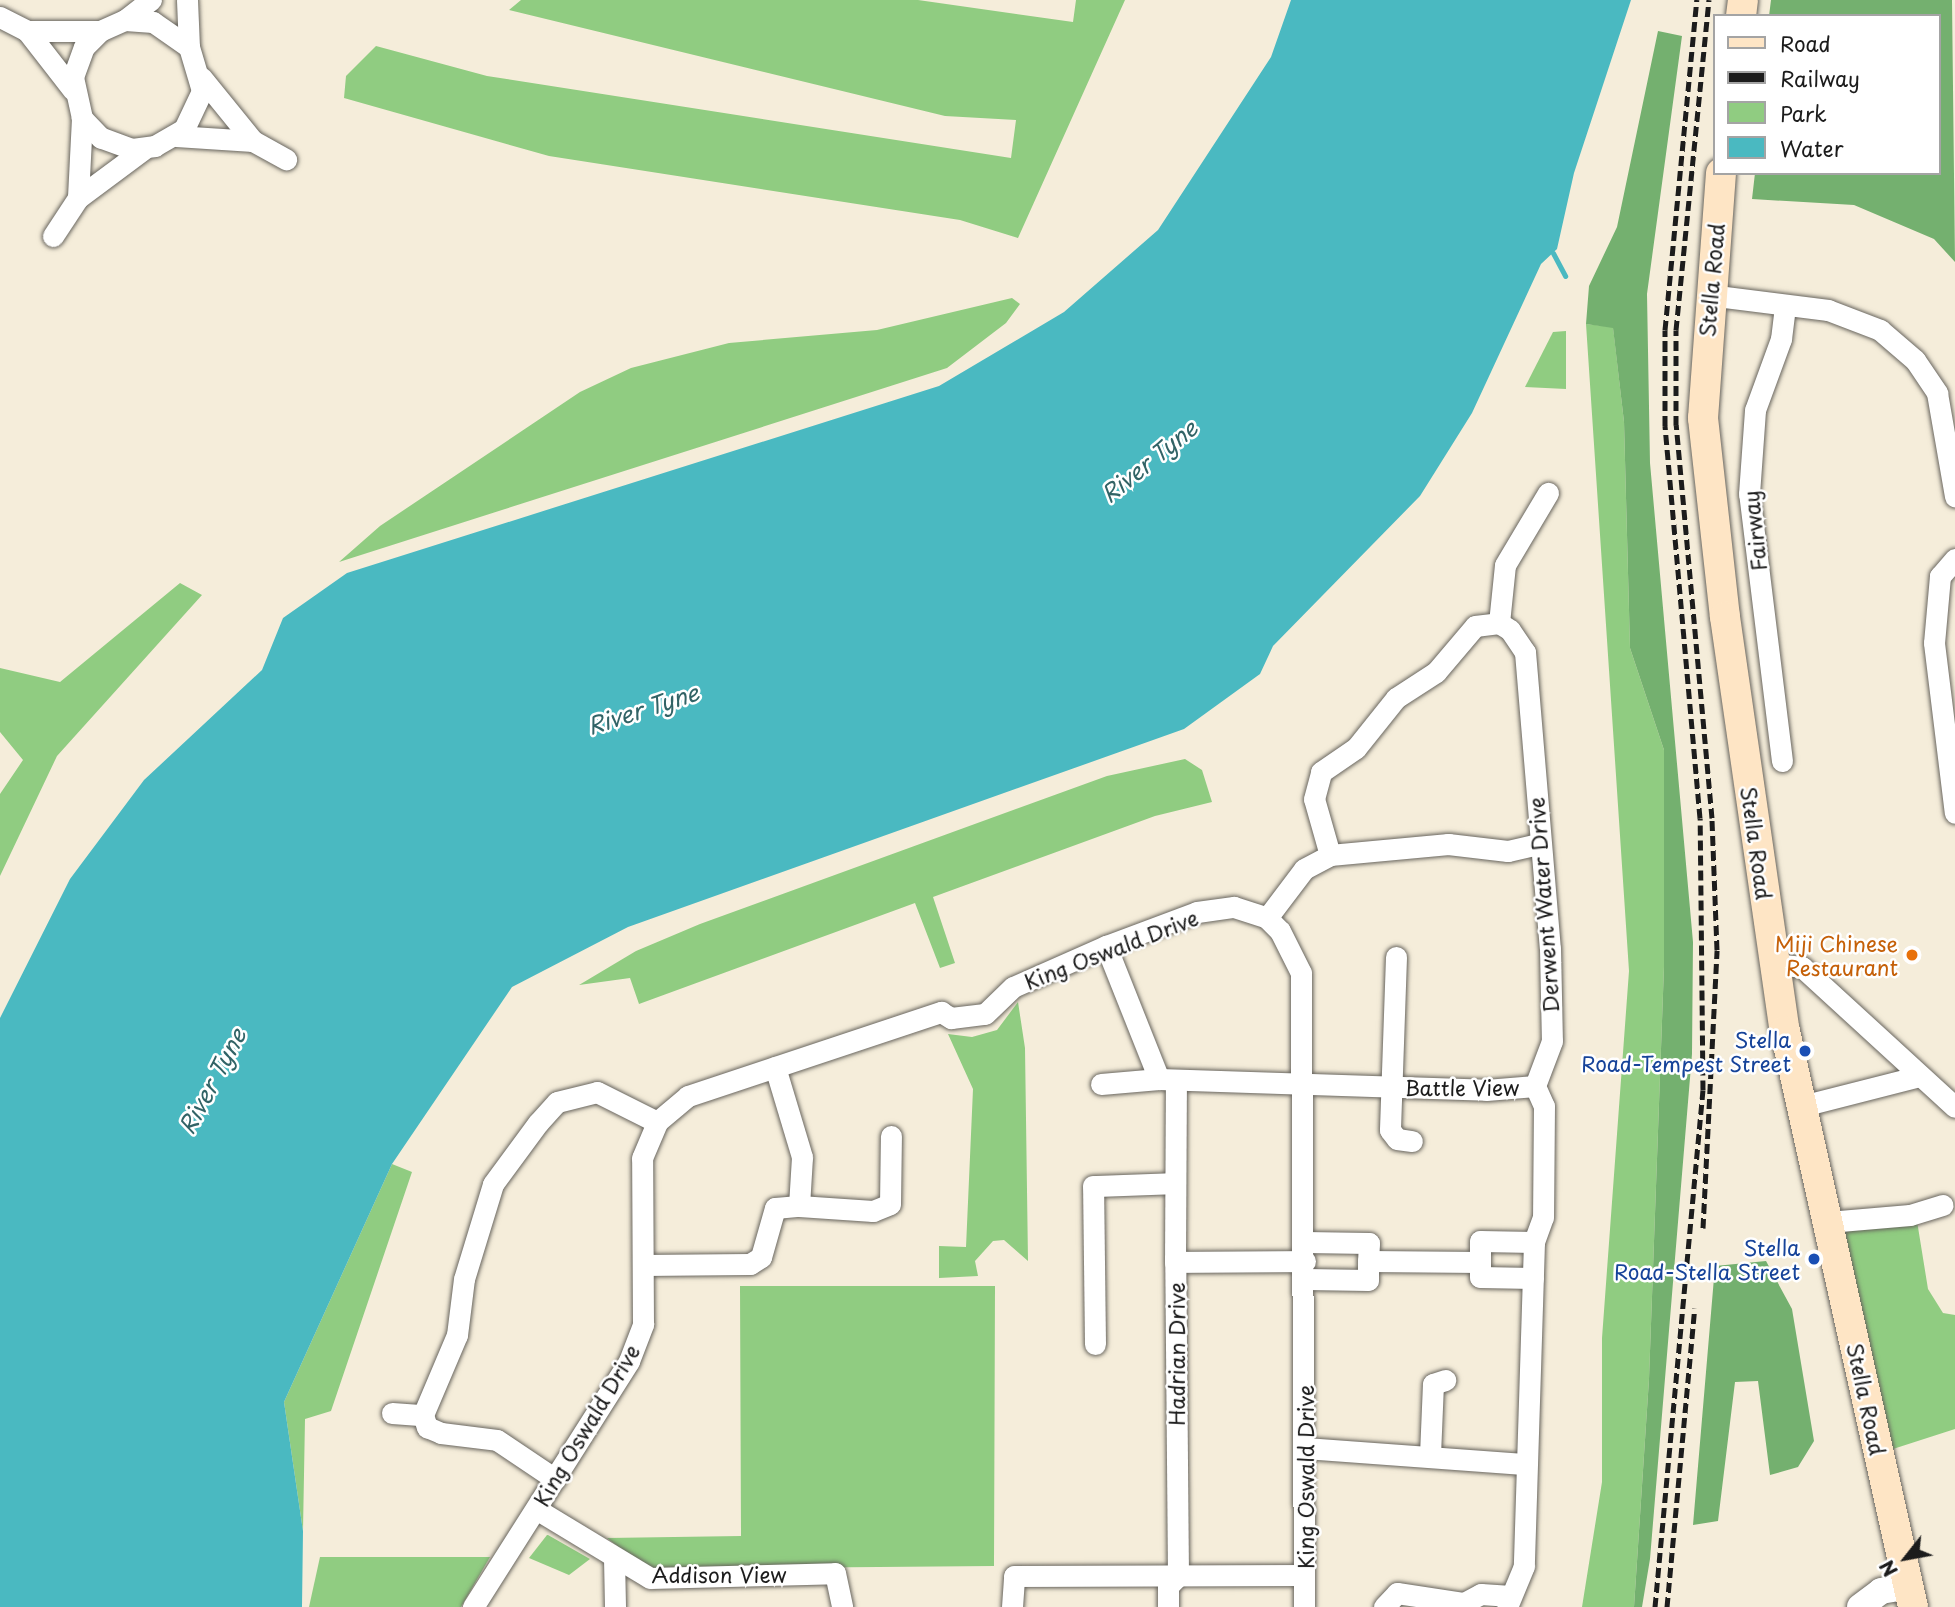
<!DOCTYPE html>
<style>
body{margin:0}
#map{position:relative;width:1955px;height:1607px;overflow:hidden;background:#f5edda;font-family:"Playpen Sans",sans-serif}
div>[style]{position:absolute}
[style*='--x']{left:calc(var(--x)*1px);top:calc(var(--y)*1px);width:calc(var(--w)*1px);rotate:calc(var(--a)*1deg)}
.green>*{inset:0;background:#90cc81}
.forest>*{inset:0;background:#74b06f}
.water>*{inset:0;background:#4ab9c1}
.stream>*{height:5px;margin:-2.5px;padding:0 2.5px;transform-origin:2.5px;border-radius:2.5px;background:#4ab9c1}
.roads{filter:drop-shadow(0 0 2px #68655e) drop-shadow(0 0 2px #68655e)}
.minor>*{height:21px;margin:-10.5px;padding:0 10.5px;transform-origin:10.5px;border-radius:10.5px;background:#fff}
.tertiary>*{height:26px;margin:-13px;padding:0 13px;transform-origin:13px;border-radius:13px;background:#fff}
.secondary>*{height:30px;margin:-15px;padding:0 15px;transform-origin:15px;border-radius:15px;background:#fee5c5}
.rail>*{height:5px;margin-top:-2.5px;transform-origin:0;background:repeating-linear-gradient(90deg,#1c1c1c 0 10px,transparent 0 15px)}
.dots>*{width:19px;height:19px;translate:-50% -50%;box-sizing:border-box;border:4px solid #fff;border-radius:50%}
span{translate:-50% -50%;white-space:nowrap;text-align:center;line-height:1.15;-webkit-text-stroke:5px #fff;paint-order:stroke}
.street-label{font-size:21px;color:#1c1c1c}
.food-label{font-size:21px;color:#c56008}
.right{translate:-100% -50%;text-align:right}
.transit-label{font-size:21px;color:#164399}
.water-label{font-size:23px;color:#316366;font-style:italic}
.legend{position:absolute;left:1713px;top:14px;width:228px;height:161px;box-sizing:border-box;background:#fff;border:2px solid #a4a4a4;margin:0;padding:9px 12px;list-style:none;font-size:21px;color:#1c1c1c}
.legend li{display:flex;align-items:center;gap:14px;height:35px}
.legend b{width:35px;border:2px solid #a4a4a4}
.north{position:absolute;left:1871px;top:1523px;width:70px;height:70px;-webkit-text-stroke:5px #fff;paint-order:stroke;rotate:239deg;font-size:19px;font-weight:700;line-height:28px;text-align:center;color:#1c1c1c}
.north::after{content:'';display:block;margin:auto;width:24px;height:32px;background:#1c1c1c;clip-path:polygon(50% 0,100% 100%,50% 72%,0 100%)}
</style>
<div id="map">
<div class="green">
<div style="clip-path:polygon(521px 0,918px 0,1073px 22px,1076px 0,1125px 0,1018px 238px,960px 220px,549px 156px,344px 98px,346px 76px,376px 46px,487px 76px,1011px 158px,1016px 120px,945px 116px,509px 10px)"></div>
<div style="clip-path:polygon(1012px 298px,1020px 304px,1006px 323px,947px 368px,339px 562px,380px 526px,580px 392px,631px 368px,729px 343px,877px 330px)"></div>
<div style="clip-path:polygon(1586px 324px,1613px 327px,1624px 422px,1630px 648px,1664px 750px,1664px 966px,1649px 1379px,1634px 1607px,1582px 1607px,1602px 1482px,1602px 1338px,1629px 971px)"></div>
<div style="clip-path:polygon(1566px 331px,1566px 389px,1525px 387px,1553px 332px)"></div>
<div style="clip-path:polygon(180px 583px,202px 595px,57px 756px,0 876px,0 794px,23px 760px,0 732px,0 668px,60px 682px)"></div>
<div style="clip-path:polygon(1185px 759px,1202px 770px,1212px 802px,1155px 816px,933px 897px,955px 963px,940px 968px,915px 903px,639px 1004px,630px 978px,579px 985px,636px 951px,700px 924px,1107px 776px)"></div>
<div style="clip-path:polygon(1018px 1002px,1025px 1048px,1028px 1261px,1004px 1240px,993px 1241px,975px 1261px,978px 1276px,939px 1278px,939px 1246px,966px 1247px,973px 1089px,948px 1034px,972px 1037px,997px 1030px)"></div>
<div style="clip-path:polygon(392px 1164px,412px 1172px,331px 1411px,305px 1419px,303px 1531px,284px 1402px)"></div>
<div style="clip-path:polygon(1917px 1221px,1928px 1289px,1943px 1313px,1955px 1315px,1955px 1429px,1893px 1449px,1839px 1228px)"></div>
<div style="clip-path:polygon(740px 1286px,995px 1286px,994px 1566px,647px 1569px,607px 1538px,741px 1536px)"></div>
<div style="clip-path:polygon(547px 1535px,548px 1535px,590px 1559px,569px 1575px,529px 1558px)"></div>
<div style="clip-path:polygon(320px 1557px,490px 1557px,461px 1607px,309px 1607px)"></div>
</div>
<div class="forest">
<div style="clip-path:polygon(1771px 0,1952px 0,1955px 262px,1934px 239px,1854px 205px,1752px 199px,1755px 173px,1939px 173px,1939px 16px,1769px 16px)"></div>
<div style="clip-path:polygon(1658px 31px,1682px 36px,1647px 294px,1650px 463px,1693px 942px,1692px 1054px,1650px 1559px,1642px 1607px,1634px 1607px,1649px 1379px,1664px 966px,1664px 750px,1630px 648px,1624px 422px,1613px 328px,1586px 324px,1589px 286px,1617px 227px)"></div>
<div style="clip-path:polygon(1766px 1261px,1792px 1309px,1814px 1441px,1798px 1467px,1770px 1475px,1758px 1381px,1735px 1382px,1718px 1521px,1693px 1525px,1715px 1266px)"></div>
</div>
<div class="water">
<div style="clip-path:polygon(1291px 0,1631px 0,1574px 173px,1557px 249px,1541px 264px,1472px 413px,1420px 496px,1273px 646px,1260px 674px,1184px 729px,628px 927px,512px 987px,392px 1164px,284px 1402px,303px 1531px,302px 1607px,0 1607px,0 1018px,70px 879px,144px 780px,262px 670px,283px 618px,347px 573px,939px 386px,1064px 312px,1158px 230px,1271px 57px)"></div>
</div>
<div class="stream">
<div style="--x:1553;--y:253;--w:26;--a:62"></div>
</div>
<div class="roads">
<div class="minor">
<div style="--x:187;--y:0;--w:47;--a:87.6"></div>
<div style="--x:189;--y:47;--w:46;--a:73.5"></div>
<div style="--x:202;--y:91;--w:42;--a:115.3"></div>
<div style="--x:184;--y:129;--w:34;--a:150"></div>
<div style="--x:155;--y:146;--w:23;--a:173"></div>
<div style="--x:132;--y:149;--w:33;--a:-160"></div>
<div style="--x:101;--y:138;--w:28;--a:-134"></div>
<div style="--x:82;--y:118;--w:42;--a:-102.4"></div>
<div style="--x:73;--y:77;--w:32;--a:-70"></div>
<div style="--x:84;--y:47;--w:23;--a:-45"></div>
<div style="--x:100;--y:31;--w:27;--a:-24"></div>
<div style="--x:125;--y:20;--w:28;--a:4"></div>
<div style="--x:153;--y:22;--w:44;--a:34.8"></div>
<div style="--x:0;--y:17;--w:30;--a:27"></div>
<div style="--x:125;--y:20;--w:33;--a:-38"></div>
<div style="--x:73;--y:90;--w:75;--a:-127.9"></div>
<div style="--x:27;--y:31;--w:73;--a:0"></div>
<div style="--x:82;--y:118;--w:80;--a:92.9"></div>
<div style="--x:78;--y:198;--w:82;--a:-36.6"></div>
<div style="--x:176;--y:136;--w:77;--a:3.7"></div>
<div style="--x:253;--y:141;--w:82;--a:-129.1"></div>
<div style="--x:253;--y:141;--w:38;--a:29"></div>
<div style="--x:53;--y:236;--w:45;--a:-56.7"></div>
<div style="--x:1709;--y:295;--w:120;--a:7.2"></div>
<div style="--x:1828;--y:310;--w:56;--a:21"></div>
<div style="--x:1880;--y:330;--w:46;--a:40.6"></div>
<div style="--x:1915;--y:360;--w:40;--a:56"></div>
<div style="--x:1937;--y:393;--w:105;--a:80.1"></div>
<div style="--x:1955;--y:559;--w:23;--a:131"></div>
<div style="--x:1940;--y:576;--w:67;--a:95.1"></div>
<div style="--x:1934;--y:643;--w:171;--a:83"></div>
<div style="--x:1499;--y:623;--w:58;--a:-84.1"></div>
<div style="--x:1505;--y:565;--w:84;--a:-59.2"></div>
<div style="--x:1782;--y:761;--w:269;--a:-97"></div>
<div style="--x:1749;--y:494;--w:84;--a:-85.9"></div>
<div style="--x:1755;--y:410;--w:76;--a:-69.9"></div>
<div style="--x:1781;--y:339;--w:34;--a:-83"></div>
<div style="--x:1330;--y:855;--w:58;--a:-105.9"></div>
<div style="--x:1314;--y:799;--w:28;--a:-75"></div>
<div style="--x:1321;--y:772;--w:42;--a:-34.4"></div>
<div style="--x:1356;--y:748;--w:64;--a:-51.3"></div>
<div style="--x:1396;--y:698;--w:48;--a:-33"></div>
<div style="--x:1436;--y:672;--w:60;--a:-49.7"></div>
<div style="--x:1475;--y:626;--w:24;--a:-7"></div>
<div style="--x:1499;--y:623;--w:13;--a:32"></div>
<div style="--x:1510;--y:630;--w:27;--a:56"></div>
<div style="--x:1525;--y:652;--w:297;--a:85.2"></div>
<div style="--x:1550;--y:948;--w:93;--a:88.8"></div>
<div style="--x:1552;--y:1041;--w:48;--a:110.7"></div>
<div style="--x:1535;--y:1086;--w:22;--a:66"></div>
<div style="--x:1544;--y:1106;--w:111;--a:90.5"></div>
<div style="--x:1543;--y:1217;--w:27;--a:110"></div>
<div style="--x:1534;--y:1242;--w:324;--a:91.8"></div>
<div style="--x:1524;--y:1566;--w:44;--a:112.5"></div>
<div style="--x:1267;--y:918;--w:61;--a:-52.9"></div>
<div style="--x:1304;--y:869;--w:30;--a:-28"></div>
<div style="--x:1330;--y:855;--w:119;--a:-5.3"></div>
<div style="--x:1448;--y:844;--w:60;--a:6.7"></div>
<div style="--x:1508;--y:851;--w:31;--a:-13"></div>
<div style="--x:1106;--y:946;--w:143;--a:68.3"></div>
<div style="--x:1159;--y:1079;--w:327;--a:1.9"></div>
<div style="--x:1486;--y:1090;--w:49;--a:-4.7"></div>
<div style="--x:1396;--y:957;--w:173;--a:92"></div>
<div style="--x:1390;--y:1130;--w:11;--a:52"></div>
<div style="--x:1397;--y:1139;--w:15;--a:8"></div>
<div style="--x:1774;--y:964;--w:28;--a:6"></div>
<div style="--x:1802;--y:967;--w:207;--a:42.5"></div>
<div style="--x:1101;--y:1084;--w:58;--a:-4.9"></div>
<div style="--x:1802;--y:1106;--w:122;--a:-14.3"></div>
<div style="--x:799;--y:1206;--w:74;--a:3.9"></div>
<div style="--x:873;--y:1211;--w:18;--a:-22"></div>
<div style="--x:890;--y:1204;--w:68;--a:-89.2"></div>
<div style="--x:1828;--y:1222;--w:82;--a:-4.9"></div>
<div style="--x:1910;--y:1215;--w:34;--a:-17"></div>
<div style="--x:1305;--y:1242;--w:64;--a:0.9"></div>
<div style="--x:1369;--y:1243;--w:18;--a:93"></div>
<div style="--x:1368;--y:1261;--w:112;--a:0.5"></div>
<div style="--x:1175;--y:1262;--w:178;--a:-89.7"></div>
<div style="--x:643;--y:1265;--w:107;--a:-0.5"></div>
<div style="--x:750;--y:1264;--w:13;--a:-32"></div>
<div style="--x:761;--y:1257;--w:51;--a:-74.1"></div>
<div style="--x:775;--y:1208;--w:24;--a:-5"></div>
<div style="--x:799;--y:1206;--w:49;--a:-86.5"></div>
<div style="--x:802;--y:1157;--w:94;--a:-106.7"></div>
<div style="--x:1533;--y:1278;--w:53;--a:-178.9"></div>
<div style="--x:1480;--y:1277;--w:36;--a:-90"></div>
<div style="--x:1480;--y:1241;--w:54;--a:1.1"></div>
<div style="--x:1306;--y:1279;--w:62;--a:0.9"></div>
<div style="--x:1368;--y:1280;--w:19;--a:-90"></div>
<div style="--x:1095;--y:1344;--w:158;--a:-90.7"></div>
<div style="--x:1093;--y:1186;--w:81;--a:-2.1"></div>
<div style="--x:392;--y:1413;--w:31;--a:4"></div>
<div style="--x:423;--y:1415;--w:13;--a:72"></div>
<div style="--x:427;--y:1427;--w:15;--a:23"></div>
<div style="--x:441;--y:1433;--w:56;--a:7.1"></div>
<div style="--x:497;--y:1440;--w:70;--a:33.9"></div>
<div style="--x:423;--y:1415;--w:87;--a:-67"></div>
<div style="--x:457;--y:1335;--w:56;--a:-82.9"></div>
<div style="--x:464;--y:1279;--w:99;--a:-73"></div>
<div style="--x:493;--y:1184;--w:76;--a:-53.6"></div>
<div style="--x:538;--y:1123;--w:28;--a:-48"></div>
<div style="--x:557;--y:1102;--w:41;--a:-14"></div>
<div style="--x:597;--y:1092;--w:67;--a:26.6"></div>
<div style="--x:1305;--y:1448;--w:219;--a:4.2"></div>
<div style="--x:1430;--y:1455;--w:71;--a:-87.6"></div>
<div style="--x:1433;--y:1384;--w:13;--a:-18"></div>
<div style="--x:536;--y:1509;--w:133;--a:31.2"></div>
<div style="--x:650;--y:1578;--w:185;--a:-1.5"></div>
<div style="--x:835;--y:1573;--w:35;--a:78"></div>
<div style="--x:614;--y:1558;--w:49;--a:88.8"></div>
<div style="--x:473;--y:1607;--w:291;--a:-57.6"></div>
<div style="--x:629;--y:1361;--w:40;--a:-69"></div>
<div style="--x:643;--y:1324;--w:166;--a:-90.3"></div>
<div style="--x:642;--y:1158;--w:39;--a:-67"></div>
<div style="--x:657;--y:1122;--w:40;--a:-40"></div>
<div style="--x:688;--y:1096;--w:267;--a:-18.4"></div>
<div style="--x:941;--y:1012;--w:12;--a:31"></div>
<div style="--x:951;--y:1018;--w:34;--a:-7"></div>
<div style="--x:985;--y:1014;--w:39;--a:-44"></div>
<div style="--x:1013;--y:987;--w:102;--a:-23.8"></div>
<div style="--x:1106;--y:946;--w:97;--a:-20.5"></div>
<div style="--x:1197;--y:912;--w:37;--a:-8"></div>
<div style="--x:1234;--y:907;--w:35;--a:18"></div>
<div style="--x:1267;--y:918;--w:18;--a:45"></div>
<div style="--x:1280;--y:931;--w:47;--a:63.4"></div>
<div style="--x:1301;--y:973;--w:634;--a:89.73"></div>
<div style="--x:1012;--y:1607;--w:31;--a:-86"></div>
<div style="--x:1014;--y:1576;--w:290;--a:-0.2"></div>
<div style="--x:1168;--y:1607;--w:21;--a:-90"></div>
<div style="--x:1168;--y:1586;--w:14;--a:-45"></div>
<div style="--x:1178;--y:1576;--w:314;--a:-90.5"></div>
<div style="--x:1175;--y:1262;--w:130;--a:-0.4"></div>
<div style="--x:1384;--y:1607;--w:19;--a:-47"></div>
<div style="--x:1397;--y:1593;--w:68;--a:8.5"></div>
<div style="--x:1464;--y:1603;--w:19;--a:-28"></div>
<div style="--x:1481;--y:1594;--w:26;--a:4"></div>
</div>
<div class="tertiary">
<div style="--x:1860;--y:1607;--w:26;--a:-37"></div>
<div style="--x:1881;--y:1591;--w:28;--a:-10"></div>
</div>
<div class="secondary">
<div style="--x:1741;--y:16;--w:16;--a:-83"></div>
<div style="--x:1721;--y:173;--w:246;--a:94.2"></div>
<div style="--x:1703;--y:418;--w:200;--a:83.7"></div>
<div style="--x:1725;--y:617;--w:418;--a:81.8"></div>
<div style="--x:1785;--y:1031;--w:590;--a:77.47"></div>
</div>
</div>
<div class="rail">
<div style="--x:1703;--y:1228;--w:278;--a:-87.1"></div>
<div style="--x:1717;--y:950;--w:132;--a:-92.2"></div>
<div style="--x:1712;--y:818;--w:395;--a:-95.2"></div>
<div style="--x:1676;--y:425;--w:95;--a:-90"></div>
<div style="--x:1676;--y:330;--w:332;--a:-84.3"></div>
<div style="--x:1655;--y:1607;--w:519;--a:-84.7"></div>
<div style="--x:1703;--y:1090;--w:272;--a:-90.6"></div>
<div style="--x:1700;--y:818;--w:394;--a:-95.1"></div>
<div style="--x:1665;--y:426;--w:96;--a:-90"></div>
<div style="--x:1665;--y:330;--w:332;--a:-84.5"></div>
<div style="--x:1667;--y:1607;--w:300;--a:-84.7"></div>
</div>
<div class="dots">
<div style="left:1912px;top:955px;background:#e8710a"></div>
<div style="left:1805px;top:1051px;background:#1a4fb4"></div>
<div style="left:1814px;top:1259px;background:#1a4fb4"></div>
</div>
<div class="street-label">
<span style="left:1711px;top:280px;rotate:-85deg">Stella Road</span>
<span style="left:1754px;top:531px;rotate:-96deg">Fairway</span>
<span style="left:1757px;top:843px;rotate:82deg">Stella Road</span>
<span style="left:1543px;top:905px;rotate:-94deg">Derwent Water Drive</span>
<span style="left:1111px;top:949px;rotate:-21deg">King Oswald Drive</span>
<span style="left:1462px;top:1087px">Battle View</span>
<span style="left:1176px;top:1354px;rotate:-90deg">Hadrian Drive</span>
<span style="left:1867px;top:1399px;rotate:78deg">Stella Road</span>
<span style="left:586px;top:1425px;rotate:-59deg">King Oswald Drive</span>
<span style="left:1305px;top:1477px;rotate:-90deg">King Oswald Drive</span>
<span style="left:719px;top:1574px">Addison View</span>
</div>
<div class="food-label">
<span class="right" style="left:1898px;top:955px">Miji Chinese<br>Restaurant</span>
</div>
<div class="transit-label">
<span class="right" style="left:1791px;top:1051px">Stella<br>Road-Tempest Street</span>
<span class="right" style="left:1800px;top:1259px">Stella<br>Road-Stella Street</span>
</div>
<div class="water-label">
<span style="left:1149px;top:461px;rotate:-39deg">River Tyne</span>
<span style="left:643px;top:709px;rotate:-18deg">River Tyne</span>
<span style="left:212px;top:1081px;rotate:-62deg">River Tyne</span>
</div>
<ul class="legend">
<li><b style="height:9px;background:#fee5c5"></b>Road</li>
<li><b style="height:9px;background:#1c1c1c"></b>Railway</li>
<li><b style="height:19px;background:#90cc81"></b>Park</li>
<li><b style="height:19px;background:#4ab9c1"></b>Water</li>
</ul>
<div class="north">N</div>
</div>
